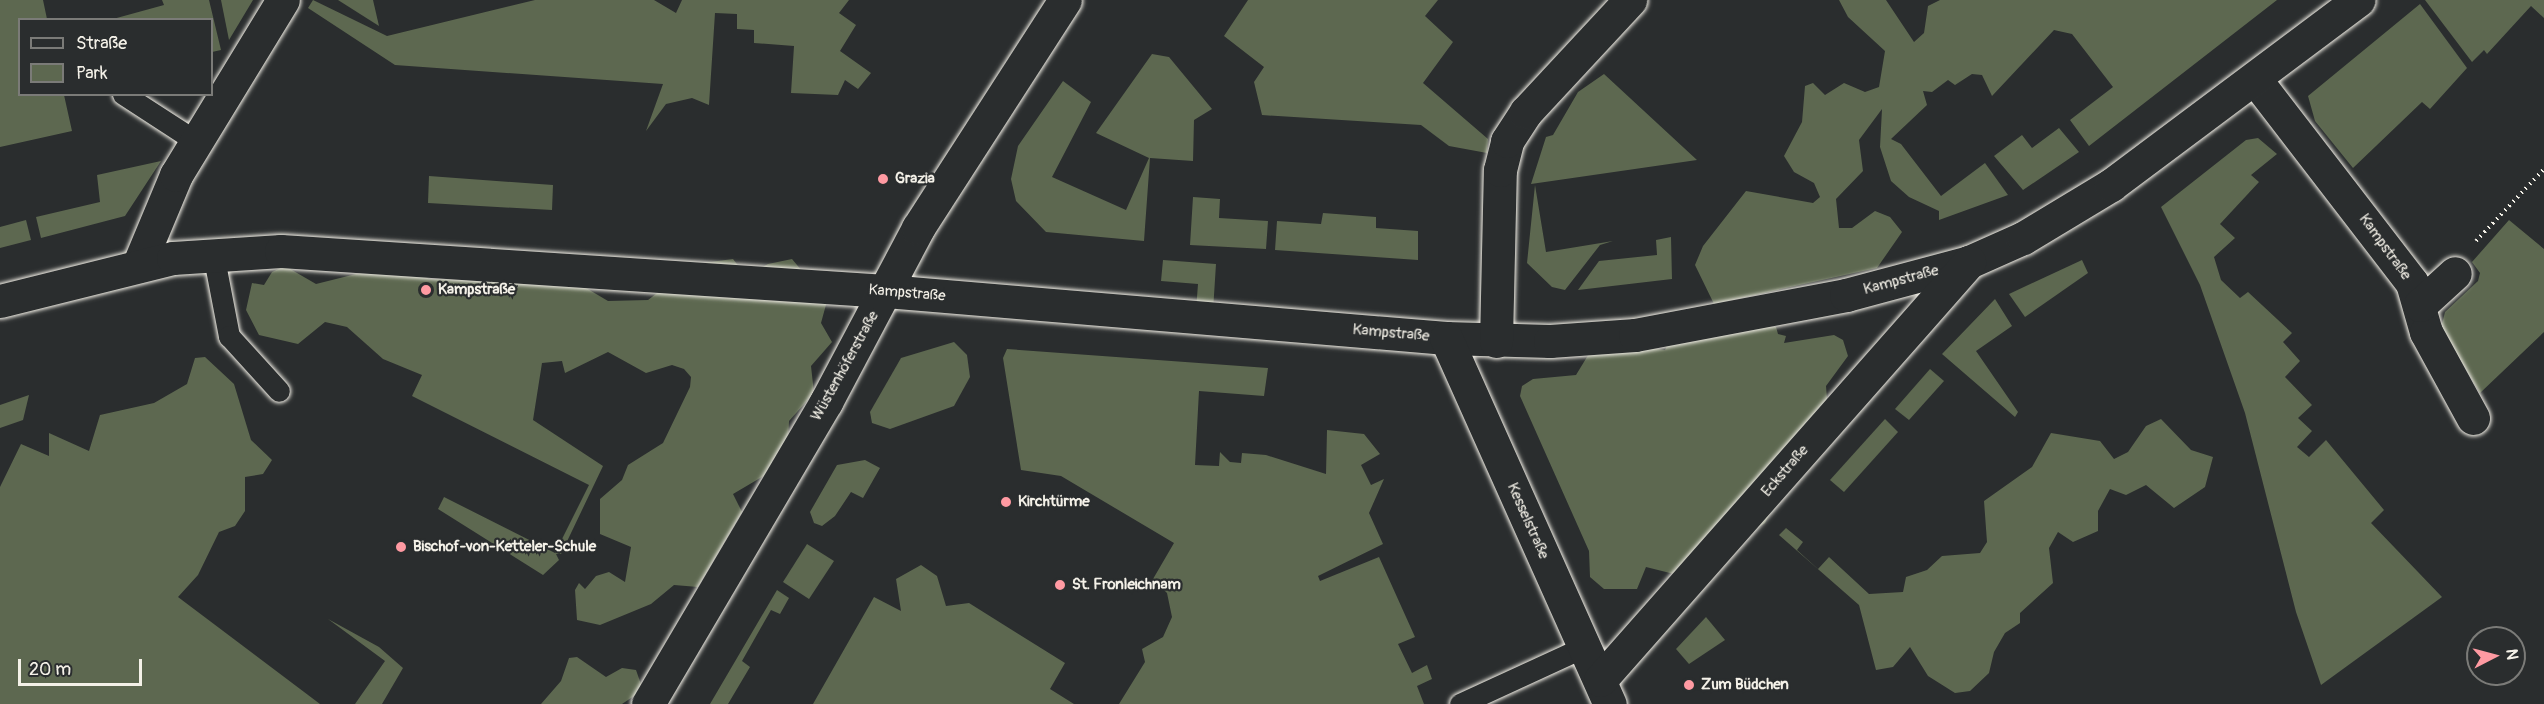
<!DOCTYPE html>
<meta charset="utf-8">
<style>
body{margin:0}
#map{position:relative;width:2544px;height:704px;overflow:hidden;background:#2a2d2e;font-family:Pangolin,sans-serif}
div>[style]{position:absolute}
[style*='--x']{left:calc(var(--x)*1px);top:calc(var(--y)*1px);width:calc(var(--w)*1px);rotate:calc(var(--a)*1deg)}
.green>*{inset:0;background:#5d6850}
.path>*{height:4px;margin-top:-2px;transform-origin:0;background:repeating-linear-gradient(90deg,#f4f1e8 0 1.5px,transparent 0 6px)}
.roads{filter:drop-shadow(0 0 2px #f4f1e8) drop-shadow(0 0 2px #f4f1e8)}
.service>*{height:21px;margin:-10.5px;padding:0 10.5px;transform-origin:10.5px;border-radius:10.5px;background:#2a2d2e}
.minor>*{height:33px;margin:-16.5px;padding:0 16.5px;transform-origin:16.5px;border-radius:16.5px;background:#2a2d2e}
.dots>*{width:16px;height:16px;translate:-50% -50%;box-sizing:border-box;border:3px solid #2a2d2e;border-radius:50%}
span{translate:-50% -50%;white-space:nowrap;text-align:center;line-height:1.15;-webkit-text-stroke:4.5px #2a2d2e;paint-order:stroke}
.poi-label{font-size:15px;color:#f4f1e8;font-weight:700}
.left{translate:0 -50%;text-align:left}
.street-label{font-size:15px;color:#f4f1e8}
.legend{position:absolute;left:18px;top:18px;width:195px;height:78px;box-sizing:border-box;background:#2a2d2e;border:2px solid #7b7b78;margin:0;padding:8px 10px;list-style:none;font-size:18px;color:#f4f1e8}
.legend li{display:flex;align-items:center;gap:12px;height:30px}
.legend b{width:30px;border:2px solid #7b7b78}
.north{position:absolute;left:2466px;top:626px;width:60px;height:60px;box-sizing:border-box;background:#2a2d2e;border:2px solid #7b7b78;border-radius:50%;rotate:84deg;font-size:16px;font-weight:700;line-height:24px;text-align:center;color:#f4f1e8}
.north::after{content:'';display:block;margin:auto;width:21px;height:27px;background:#ff9aa2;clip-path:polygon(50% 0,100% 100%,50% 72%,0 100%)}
.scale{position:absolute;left:18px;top:659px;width:124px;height:27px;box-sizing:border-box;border:3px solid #f4f1e8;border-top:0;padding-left:8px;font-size:18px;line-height:21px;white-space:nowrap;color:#f4f1e8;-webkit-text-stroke:4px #2a2d2e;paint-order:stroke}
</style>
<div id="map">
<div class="green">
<div style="clip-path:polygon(0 0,43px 0,47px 19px,20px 20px,20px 94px,64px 95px,72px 131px,0 147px)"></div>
<div style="clip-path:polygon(162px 0,209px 0,221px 50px,212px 52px,212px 20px,113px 19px,164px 5px)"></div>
<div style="clip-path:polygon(221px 0,253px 0,229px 40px)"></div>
<div style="clip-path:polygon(313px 0,387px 36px,535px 0,654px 0,676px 13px,682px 0,849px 0,839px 13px,856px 25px,840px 51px,871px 73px,858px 89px,845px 80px,838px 95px,791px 93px,794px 46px,754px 43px,754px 30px,737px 29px,737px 14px,715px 13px,709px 105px,692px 98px,666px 104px,646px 131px,663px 84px,395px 65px,308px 8px)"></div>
<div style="clip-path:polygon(338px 0,373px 0,379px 26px)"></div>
<div style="clip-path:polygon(1248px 0,1438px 0,1425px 16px,1453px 42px,1423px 83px,1488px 139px,1487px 153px,1449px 146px,1421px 125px,1262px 115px,1254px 82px,1264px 67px,1224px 36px)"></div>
<div style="clip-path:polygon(1839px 0,1886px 0,1914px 42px,1924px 33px,1928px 6px,1940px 0,2277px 0,2089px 146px,2070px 120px,2113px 87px,2072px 34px,2054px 30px,1992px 96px,1982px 75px,1972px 74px,1955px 85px,1948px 80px,1932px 92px,1923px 91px,1927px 105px,1891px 139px,1901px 144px,1941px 196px,1985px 163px,2008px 195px,1939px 220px,1939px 211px,1909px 197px,1891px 181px,1880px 147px,1882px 109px,1859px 140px,1863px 171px,1836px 199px,1839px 228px,1852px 228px,1875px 211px,1890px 217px,1902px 232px,1877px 268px,1714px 304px,1695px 265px,1703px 246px,1746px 191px,1813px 203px,1820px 197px,1814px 183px,1794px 172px,1784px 156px,1802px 122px,1805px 86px,1813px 83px,1825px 95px,1844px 83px,1865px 92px,1879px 87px,1885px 51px,1848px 17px)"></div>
<div style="clip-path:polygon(2425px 0,2544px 0,2544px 18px,2531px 6px,2487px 54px,2484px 50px,2472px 62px)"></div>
<div style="clip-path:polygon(2420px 4px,2467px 68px,2430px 109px,2422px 102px,2353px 168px,2315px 121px,2308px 96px)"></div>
<div style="clip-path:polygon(1152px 54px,1169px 57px,1212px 109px,1194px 120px,1193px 161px,1150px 158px,1144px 241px,1046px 232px,1016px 201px,1011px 179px,1018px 146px,1063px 81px,1091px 102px,1052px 177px,1126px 210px,1149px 158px,1096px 133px)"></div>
<div style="clip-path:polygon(1604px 74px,1697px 160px,1531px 184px,1546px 137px,1553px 135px,1578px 92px)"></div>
<div style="clip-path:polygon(2059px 128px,2079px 152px,2023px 190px,1994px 156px,2022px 135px,2032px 148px)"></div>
<div style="clip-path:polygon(2258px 138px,2277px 154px,2251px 175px,2259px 182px,2220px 224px,2235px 238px,2214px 257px,2221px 280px,2240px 298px,2248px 292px,2292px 333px,2283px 342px,2300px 361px,2285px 377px,2312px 405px,2298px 418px,2312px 431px,2297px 447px,2309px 457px,2326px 440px,2384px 510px,2371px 523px,2442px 597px,2321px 685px,2296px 612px,2245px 413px,2200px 285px,2161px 207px,2246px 140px)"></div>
<div style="clip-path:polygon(161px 161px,125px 216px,41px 238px,36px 217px,100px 202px,97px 175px)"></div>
<div style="clip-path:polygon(429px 176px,553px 185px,552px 210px,428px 203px)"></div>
<div style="clip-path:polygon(1535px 185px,1546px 252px,1613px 241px,1600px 245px,1565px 290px,1552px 287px,1527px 263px)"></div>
<div style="clip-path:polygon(1193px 197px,1220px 199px,1219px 218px,1268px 221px,1266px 249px,1190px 245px)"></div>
<div style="clip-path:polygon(1323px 213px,1376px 217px,1376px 228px,1418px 231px,1418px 260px,1275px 250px,1277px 221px,1321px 224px)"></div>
<div style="clip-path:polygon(26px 220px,31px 240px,0 248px,0 227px)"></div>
<div style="clip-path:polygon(2509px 220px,2544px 249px,2544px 332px,2480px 393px,2441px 328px,2445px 312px,2478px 281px,2480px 273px,2472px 262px)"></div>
<div style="clip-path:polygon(1671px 237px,1672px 279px,1578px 290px,1599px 261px,1657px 255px,1656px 240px)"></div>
<div style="clip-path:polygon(733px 259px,746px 276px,768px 264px,792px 259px,827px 301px,821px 323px,832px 342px,811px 366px,814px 393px,789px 421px,788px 442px,772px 471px,733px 494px,742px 512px,698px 587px,674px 585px,651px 604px,600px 625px,577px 620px,575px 590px,579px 583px,585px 589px,596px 576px,609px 572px,625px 582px,631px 547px,600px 534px,600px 499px,622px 480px,628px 465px,663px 443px,690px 387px,691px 377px,684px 369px,672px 365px,646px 373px,608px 352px,565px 373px,562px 361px,542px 363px,533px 420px,603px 466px,561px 554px,556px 554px,559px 560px,543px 575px,438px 509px,444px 497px,555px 553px,589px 485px,412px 396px,422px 375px,383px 359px,347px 327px,325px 322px,298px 344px,259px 335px,246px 310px,252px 283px,264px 285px,272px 272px,285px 266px,316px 284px,364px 272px,418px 273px,429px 279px,576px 282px,608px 301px,648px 300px,695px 264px)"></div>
<div style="clip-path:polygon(1163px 260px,1216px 264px,1213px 311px,1196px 310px,1198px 284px,1161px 281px)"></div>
<div style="clip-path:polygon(2082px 260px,2088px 273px,2025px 317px,2009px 294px)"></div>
<div style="clip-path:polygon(1995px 299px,2012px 326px,1976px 351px,2018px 412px,2015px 417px,1942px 354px)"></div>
<div style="clip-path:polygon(1752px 327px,1776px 327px,1778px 334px,1786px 336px,1784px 343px,1834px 335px,1843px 340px,1848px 356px,1826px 386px,1827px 399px,1765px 523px,1682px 576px,1646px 567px,1637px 589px,1604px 589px,1590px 577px,1589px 551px,1520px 396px,1522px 386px,1533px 379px,1576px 375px,1590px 352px,1608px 354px,1609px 343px,1665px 350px,1669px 341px)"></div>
<div style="clip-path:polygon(954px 342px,967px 355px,970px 377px,954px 406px,890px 429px,872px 423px,870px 412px,901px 358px)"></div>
<div style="clip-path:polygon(1007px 349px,1268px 368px,1264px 396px,1199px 391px,1195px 465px,1219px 466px,1220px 452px,1230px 462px,1241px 463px,1242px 453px,1266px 455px,1326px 474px,1327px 430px,1364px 434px,1380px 454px,1361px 465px,1371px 485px,1384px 479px,1369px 513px,1383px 544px,1318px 576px,1320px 581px,1379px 557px,1415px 637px,1398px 644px,1412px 673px,1427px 665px,1432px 679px,1417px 686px,1424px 704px,1119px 704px,1145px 662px,1142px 649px,1163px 637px,1172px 617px,1167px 593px,1153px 579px,1174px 543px,1061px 476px,1021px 470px,1003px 358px)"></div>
<div style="clip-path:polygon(205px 357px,234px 384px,251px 440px,272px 460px,263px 474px,245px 477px,245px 511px,235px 526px,219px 532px,198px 575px,178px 597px,320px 704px,0 704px,0 487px,21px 444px,49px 456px,49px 433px,89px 451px,100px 415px,154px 403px,187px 384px,195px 358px)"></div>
<div style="clip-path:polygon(1930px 369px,1944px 381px,1909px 420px,1895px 409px)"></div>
<div style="clip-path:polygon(29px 395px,23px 420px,0 428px,0 405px)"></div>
<div style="clip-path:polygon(1885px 419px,1898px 432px,1844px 492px,1830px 480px)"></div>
<div style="clip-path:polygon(2161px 419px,2191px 450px,2213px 457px,2205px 487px,2174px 508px,2146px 485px,2126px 495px,2110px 489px,2098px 511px,2098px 531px,2073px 542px,2058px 532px,2049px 548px,2053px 583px,2020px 613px,2020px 623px,2005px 633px,1994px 652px,1989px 673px,1970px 691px,1955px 693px,1928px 676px,1910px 647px,1893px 667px,1876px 670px,1859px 605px,1779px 535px,1786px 528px,1803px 542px,1797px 550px,1818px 569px,1829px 557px,1869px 594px,1903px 592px,1906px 577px,1927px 570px,1942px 556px,1980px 553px,1987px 542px,1984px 501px,2032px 467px,2051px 433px,2100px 441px,2114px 459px,2128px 452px,2146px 426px)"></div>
<div style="clip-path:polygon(865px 460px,880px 468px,863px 498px,851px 492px,835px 516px,822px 526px,814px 523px,810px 512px,837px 465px)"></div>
<div style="clip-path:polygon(807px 544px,834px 561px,809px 599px,783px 582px)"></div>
<div style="clip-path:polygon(921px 565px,937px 576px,946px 606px,969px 603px,1065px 663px,1050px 689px,1074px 704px,813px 704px,874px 597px,901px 611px,896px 579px)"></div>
<div style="clip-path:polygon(777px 590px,789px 598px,780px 614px,771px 610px,742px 661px,750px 667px,728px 704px,710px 704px)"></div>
<div style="clip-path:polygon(1706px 617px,1725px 640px,1689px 664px,1676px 649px)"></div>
<div style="clip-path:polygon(328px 619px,379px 647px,403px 668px,382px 704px,355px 704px,385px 661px)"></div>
<div style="clip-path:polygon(577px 657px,606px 677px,622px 668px,636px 670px,643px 690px,622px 704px,541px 704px,561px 681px,569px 658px)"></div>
</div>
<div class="path">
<div style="--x:2476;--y:241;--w:99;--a:-46.6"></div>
</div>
<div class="roads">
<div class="service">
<div style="--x:123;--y:94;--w:88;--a:33"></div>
<div style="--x:213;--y:253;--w:85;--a:79.1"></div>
<div style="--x:229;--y:336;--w:74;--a:47.7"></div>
<div style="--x:1460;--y:704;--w:136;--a:-24.7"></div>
</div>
<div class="minor">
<div style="--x:2255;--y:79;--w:257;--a:52.4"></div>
<div style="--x:2412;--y:283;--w:51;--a:74.1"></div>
<div style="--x:2426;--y:332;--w:98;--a:61.3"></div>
<div style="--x:138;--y:266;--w:99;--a:-67.3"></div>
<div style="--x:176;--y:175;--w:205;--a:-58.6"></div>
<div style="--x:0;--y:301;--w:178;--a:-14"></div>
<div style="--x:173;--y:258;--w:108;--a:-3.7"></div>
<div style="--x:281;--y:251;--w:606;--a:3.78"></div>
<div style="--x:886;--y:291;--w:562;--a:4.8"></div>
<div style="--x:1446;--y:338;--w:104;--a:1.7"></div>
<div style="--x:1550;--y:341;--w:85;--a:-4"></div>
<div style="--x:1635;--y:335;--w:215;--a:-10.7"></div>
<div style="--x:1846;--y:295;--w:127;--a:-15"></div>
<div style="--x:1969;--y:262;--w:59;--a:-24"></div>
<div style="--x:2023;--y:238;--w:103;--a:-31.1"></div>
<div style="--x:2111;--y:185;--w:309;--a:-36.8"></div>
<div style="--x:2420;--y:305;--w:47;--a:-42.4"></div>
<div style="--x:1446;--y:338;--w:401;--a:65.9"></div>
<div style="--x:1496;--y:341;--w:171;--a:-88.7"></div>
<div style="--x:1500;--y:170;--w:30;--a:-76"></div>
<div style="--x:1507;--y:141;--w:35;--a:-57"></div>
<div style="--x:1526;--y:112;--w:153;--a:-47.1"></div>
<div style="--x:1600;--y:680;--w:558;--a:-48.56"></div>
<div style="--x:648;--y:704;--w:351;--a:-59.5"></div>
<div style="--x:826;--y:402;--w:197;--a:-62.1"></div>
<div style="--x:918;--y:228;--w:271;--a:-57.2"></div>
</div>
</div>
<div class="dots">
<div style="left:883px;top:179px;background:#ff9aa2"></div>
<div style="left:426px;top:290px;background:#ff9aa2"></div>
<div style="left:1006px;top:502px;background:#ff9aa2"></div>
<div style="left:401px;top:547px;background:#ff9aa2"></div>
<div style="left:1060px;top:585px;background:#ff9aa2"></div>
<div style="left:1689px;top:685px;background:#ff9aa2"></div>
</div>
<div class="poi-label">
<span class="left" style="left:895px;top:179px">Grazia</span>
<span class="left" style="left:438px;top:290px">Kampstraße</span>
<span class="left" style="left:1018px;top:502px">Kirchtürme</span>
<span class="left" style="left:413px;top:547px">Bischof-von-Ketteler-Schule</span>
<span class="left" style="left:1072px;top:585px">St. Fronleichnam</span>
<span class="left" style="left:1701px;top:685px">Zum Büdchen</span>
</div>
<div class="street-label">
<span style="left:2385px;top:247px;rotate:54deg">Kampstraße</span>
<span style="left:1901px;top:280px;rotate:-15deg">Kampstraße</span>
<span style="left:907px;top:293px;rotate:5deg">Kampstraße</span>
<span style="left:1391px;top:333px;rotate:5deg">Kampstraße</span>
<span style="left:845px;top:366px;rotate:-61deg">Wüstenhöferstraße</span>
<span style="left:1785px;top:471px;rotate:-49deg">Eckstraße</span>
<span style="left:1528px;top:521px;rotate:66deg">Kesselstraße</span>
</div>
<ul class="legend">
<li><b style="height:8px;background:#2a2d2e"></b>Straße</li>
<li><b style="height:16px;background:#5d6850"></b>Park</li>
</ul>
<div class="north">N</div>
<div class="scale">20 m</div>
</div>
